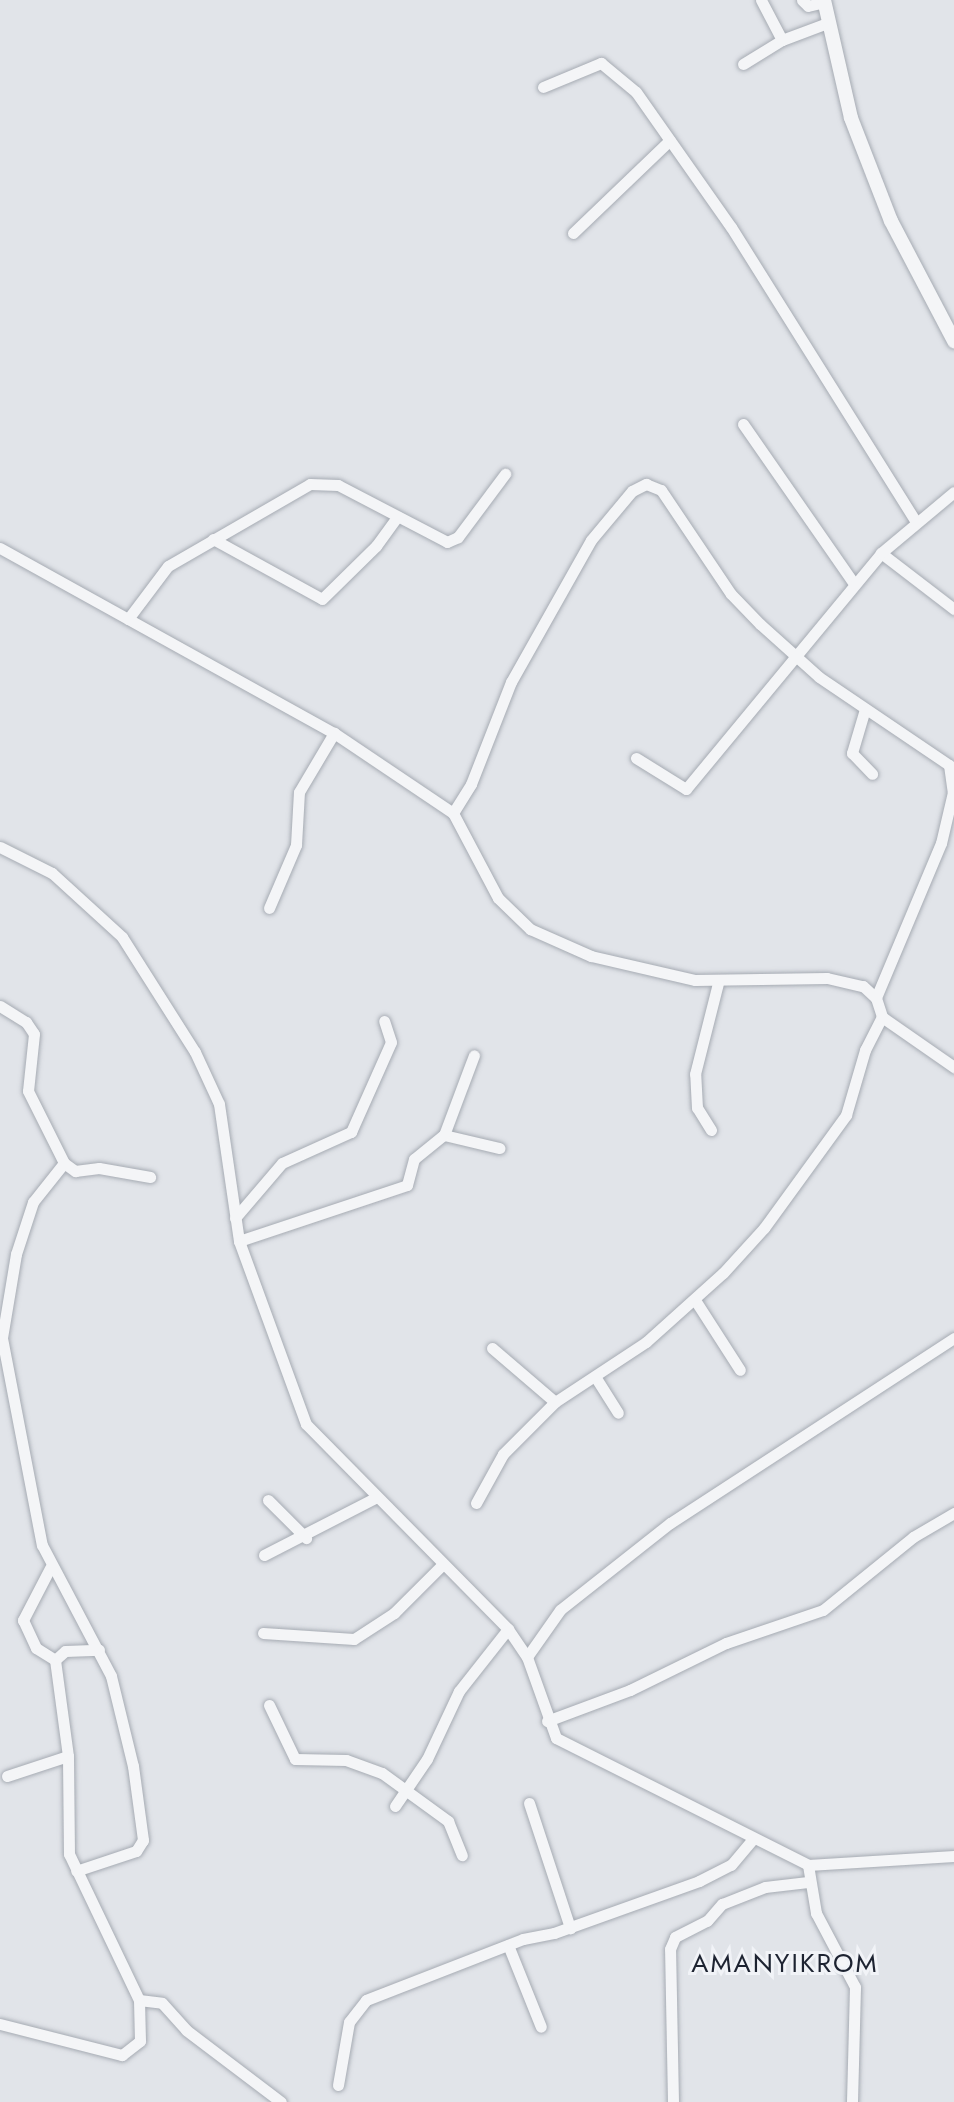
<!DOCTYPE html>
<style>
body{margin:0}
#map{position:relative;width:954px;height:2102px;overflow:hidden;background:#e1e4e9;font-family:Jost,sans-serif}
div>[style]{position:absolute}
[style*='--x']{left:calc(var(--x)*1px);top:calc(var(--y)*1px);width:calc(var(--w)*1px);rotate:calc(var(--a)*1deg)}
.roads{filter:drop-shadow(0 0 2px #a6abb3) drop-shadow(0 0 2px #a6abb3)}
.minor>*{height:11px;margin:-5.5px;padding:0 5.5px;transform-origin:5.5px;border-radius:5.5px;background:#f4f5f7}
.tertiary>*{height:14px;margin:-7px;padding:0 7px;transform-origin:7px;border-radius:7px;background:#f4f5f7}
span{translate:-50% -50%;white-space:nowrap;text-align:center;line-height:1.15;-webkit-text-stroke:6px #f1f3f7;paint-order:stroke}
.quarter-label{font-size:26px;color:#1d2331;letter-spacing:2px}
</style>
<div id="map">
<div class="roads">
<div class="minor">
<div style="--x:761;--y:0;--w:45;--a:62.3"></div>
<div style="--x:802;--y:0;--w:8;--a:45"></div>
<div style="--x:808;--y:6;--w:16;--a:-14"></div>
<div style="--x:743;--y:64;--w:46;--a:-31.6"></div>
<div style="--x:782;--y:40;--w:48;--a:-20.7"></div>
<div style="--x:543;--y:87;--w:63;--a:-22.5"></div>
<div style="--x:601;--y:63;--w:45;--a:39.6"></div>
<div style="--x:636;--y:92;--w:165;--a:54.9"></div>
<div style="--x:731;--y:227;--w:346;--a:57.9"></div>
<div style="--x:573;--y:233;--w:134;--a:-43.8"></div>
<div style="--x:743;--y:424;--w:195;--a:55.2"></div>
<div style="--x:213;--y:539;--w:124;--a:28.8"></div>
<div style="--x:322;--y:599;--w:76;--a:-44.5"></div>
<div style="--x:376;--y:546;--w:36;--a:-54"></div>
<div style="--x:0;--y:548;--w:382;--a:29"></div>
<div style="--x:334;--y:733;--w:143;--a:33.9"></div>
<div style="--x:453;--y:813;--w:96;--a:62.1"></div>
<div style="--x:498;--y:898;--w:45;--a:44.1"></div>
<div style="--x:530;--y:929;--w:67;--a:23.9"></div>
<div style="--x:591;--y:956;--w:107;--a:13"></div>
<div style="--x:695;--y:980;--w:132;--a:-0.9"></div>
<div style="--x:827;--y:978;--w:37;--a:13"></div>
<div style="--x:863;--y:986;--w:18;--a:43"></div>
<div style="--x:876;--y:998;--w:20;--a:72"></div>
<div style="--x:882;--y:1017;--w:88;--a:34.8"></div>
<div style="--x:881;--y:553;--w:92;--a:37.5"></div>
<div style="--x:128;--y:619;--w:66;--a:-53"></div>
<div style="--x:168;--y:566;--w:164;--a:-30"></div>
<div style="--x:310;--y:484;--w:28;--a:2"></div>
<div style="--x:338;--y:485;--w:123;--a:27.6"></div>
<div style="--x:447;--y:542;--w:12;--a:-24"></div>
<div style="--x:458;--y:537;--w:79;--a:-53.3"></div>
<div style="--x:865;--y:709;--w:46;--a:106.5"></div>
<div style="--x:852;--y:753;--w:29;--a:46"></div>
<div style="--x:636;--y:758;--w:59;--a:31.8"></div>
<div style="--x:686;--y:789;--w:306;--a:-50.4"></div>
<div style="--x:881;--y:553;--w:95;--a:-39.9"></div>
<div style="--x:453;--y:813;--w:34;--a:-58"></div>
<div style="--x:471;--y:784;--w:110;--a:-68.6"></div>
<div style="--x:511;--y:682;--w:163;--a:-60.6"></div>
<div style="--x:591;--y:540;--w:64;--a:-50.1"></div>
<div style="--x:632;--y:491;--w:16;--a:-27"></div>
<div style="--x:646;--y:484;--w:16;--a:22"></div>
<div style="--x:661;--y:490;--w:125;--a:56.1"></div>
<div style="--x:731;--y:594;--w:42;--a:46"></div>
<div style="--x:760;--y:624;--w:79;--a:41.9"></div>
<div style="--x:819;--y:677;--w:157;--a:34.1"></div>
<div style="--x:949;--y:765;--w:27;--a:82"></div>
<div style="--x:953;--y:792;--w:52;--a:103.2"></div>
<div style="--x:941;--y:843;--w:168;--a:112.8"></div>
<div style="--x:0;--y:847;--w:58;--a:26.6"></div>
<div style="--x:52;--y:873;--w:95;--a:42.4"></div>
<div style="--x:122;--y:937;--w:136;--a:57.6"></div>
<div style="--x:195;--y:1052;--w:57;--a:65.2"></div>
<div style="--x:219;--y:1104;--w:138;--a:81.7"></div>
<div style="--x:239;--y:1241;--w:195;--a:69.9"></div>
<div style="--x:306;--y:1424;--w:288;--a:45.4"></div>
<div style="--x:508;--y:1629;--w:34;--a:56"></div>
<div style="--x:269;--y:908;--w:69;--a:-66.8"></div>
<div style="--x:296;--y:845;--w:53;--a:-86.8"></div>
<div style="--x:299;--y:792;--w:69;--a:-59.3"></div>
<div style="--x:0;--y:1006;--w:31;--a:32"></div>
<div style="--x:26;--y:1022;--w:14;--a:56"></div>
<div style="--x:34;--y:1034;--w:57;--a:96"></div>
<div style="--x:28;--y:1091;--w:80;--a:63.4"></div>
<div style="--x:64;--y:1163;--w:14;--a:36"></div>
<div style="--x:75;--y:1171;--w:24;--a:-7"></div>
<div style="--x:99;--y:1168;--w:52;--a:10"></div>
<div style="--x:711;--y:1130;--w:26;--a:-122"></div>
<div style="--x:697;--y:1108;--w:34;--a:-93"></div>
<div style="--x:695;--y:1074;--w:94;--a:-75.8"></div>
<div style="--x:444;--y:1135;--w:57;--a:13.3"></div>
<div style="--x:64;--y:1163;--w:50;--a:128.5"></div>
<div style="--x:33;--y:1202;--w:55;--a:108.1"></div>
<div style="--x:16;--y:1254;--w:85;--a:99.5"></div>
<div style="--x:2;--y:1338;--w:211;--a:79.1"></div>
<div style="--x:42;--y:1545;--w:148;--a:62.2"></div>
<div style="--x:111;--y:1676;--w:93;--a:76.3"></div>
<div style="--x:133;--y:1766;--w:75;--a:82.3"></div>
<div style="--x:143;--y:1840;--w:13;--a:122"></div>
<div style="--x:136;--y:1851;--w:63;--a:161.6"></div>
<div style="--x:235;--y:1218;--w:72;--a:-49.5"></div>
<div style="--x:282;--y:1163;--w:76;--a:-24.2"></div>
<div style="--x:351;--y:1132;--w:98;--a:-66"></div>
<div style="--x:391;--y:1042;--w:22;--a:-108"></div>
<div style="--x:239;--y:1241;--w:177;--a:-18.4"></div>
<div style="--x:407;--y:1185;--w:27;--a:-75"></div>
<div style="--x:414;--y:1159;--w:38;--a:-39"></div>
<div style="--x:444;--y:1135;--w:85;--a:-69.4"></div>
<div style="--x:695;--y:1300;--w:83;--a:57.3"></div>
<div style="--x:954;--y:1338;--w:339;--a:146.9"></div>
<div style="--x:670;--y:1523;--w:140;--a:141.7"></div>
<div style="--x:560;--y:1610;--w:57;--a:125.1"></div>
<div style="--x:527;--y:1657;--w:86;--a:70.3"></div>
<div style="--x:556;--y:1738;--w:282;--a:26.7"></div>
<div style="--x:808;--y:1865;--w:146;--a:-3.5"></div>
<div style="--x:492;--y:1348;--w:83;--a:40.6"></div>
<div style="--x:596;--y:1378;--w:41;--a:57.8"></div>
<div style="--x:268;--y:1500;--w:54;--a:45"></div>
<div style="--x:476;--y:1503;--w:56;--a:-61.1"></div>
<div style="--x:503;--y:1454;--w:74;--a:-45"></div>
<div style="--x:555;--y:1402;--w:109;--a:-33.4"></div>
<div style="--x:646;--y:1342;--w:103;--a:-41.9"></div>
<div style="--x:723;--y:1273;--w:61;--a:-47.7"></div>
<div style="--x:764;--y:1228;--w:140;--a:-54"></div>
<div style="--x:846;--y:1115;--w:68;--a:-73.7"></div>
<div style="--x:865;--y:1050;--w:37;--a:-63"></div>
<div style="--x:264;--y:1555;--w:125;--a:-27.2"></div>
<div style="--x:50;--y:1568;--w:59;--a:117.4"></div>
<div style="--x:23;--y:1620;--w:31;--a:65"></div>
<div style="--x:36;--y:1648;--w:22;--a:32"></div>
<div style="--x:263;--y:1633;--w:91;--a:3.8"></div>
<div style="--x:354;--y:1639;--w:48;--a:-33"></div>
<div style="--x:394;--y:1613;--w:66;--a:-45"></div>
<div style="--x:269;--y:1705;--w:60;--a:64.3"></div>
<div style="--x:295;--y:1759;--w:51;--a:1.1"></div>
<div style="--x:346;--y:1760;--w:38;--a:20"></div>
<div style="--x:382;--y:1773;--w:82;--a:36"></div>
<div style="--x:448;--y:1821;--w:37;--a:68"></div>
<div style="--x:547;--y:1721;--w:89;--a:-20.5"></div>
<div style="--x:630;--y:1690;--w:107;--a:-26.1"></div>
<div style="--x:726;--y:1643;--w:102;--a:-18.8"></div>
<div style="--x:823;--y:1610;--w:116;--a:-39"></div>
<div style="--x:913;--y:1537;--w:48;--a:-30.3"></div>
<div style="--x:7;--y:1776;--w:64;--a:-18.2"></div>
<div style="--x:529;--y:1803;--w:132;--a:71.8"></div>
<div style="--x:395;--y:1806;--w:57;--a:-55.8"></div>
<div style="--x:427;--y:1759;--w:75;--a:-64.8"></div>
<div style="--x:459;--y:1691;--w:79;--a:-51.7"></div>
<div style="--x:808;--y:1865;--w:49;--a:80.5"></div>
<div style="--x:816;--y:1913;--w:84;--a:62.2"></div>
<div style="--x:855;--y:1987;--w:115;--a:91.5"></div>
<div style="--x:508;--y:1945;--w:88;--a:68.1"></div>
<div style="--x:139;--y:2000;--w:23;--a:7"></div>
<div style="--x:162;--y:2003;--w:36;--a:48"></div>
<div style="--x:186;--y:2030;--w:119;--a:37.2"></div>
<div style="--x:0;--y:2024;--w:126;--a:14.3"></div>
<div style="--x:122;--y:2055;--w:23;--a:-38"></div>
<div style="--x:140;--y:2041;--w:41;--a:-91.4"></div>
<div style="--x:139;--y:2000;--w:162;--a:-115.6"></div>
<div style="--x:69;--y:1854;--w:98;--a:-90.6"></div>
<div style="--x:68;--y:1756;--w:97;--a:-97.7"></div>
<div style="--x:55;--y:1660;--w:13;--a:-42"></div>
<div style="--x:65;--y:1651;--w:34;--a:-2"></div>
<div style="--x:338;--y:2085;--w:64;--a:-80.1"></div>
<div style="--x:349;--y:2022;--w:28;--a:-52"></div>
<div style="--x:366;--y:2000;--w:168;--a:-21.2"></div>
<div style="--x:523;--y:1939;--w:32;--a:-11"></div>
<div style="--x:554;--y:1933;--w:154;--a:-19.7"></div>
<div style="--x:699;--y:1881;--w:36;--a:-27"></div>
<div style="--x:731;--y:1865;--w:34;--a:-50"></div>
<div style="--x:673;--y:2102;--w:153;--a:-91.1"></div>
<div style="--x:670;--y:1949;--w:13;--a:-67"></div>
<div style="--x:675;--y:1937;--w:36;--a:-27"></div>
<div style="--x:707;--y:1921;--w:23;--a:-49"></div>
<div style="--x:722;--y:1904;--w:46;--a:-21.6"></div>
<div style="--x:765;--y:1887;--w:43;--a:-6.6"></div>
</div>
<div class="tertiary">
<div style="--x:824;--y:0;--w:121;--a:77.1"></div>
<div style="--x:851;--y:118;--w:110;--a:68.8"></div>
<div style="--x:891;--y:221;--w:136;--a:62.3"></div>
</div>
</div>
<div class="quarter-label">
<span style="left:785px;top:1964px">AMANYIKROM</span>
</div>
</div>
